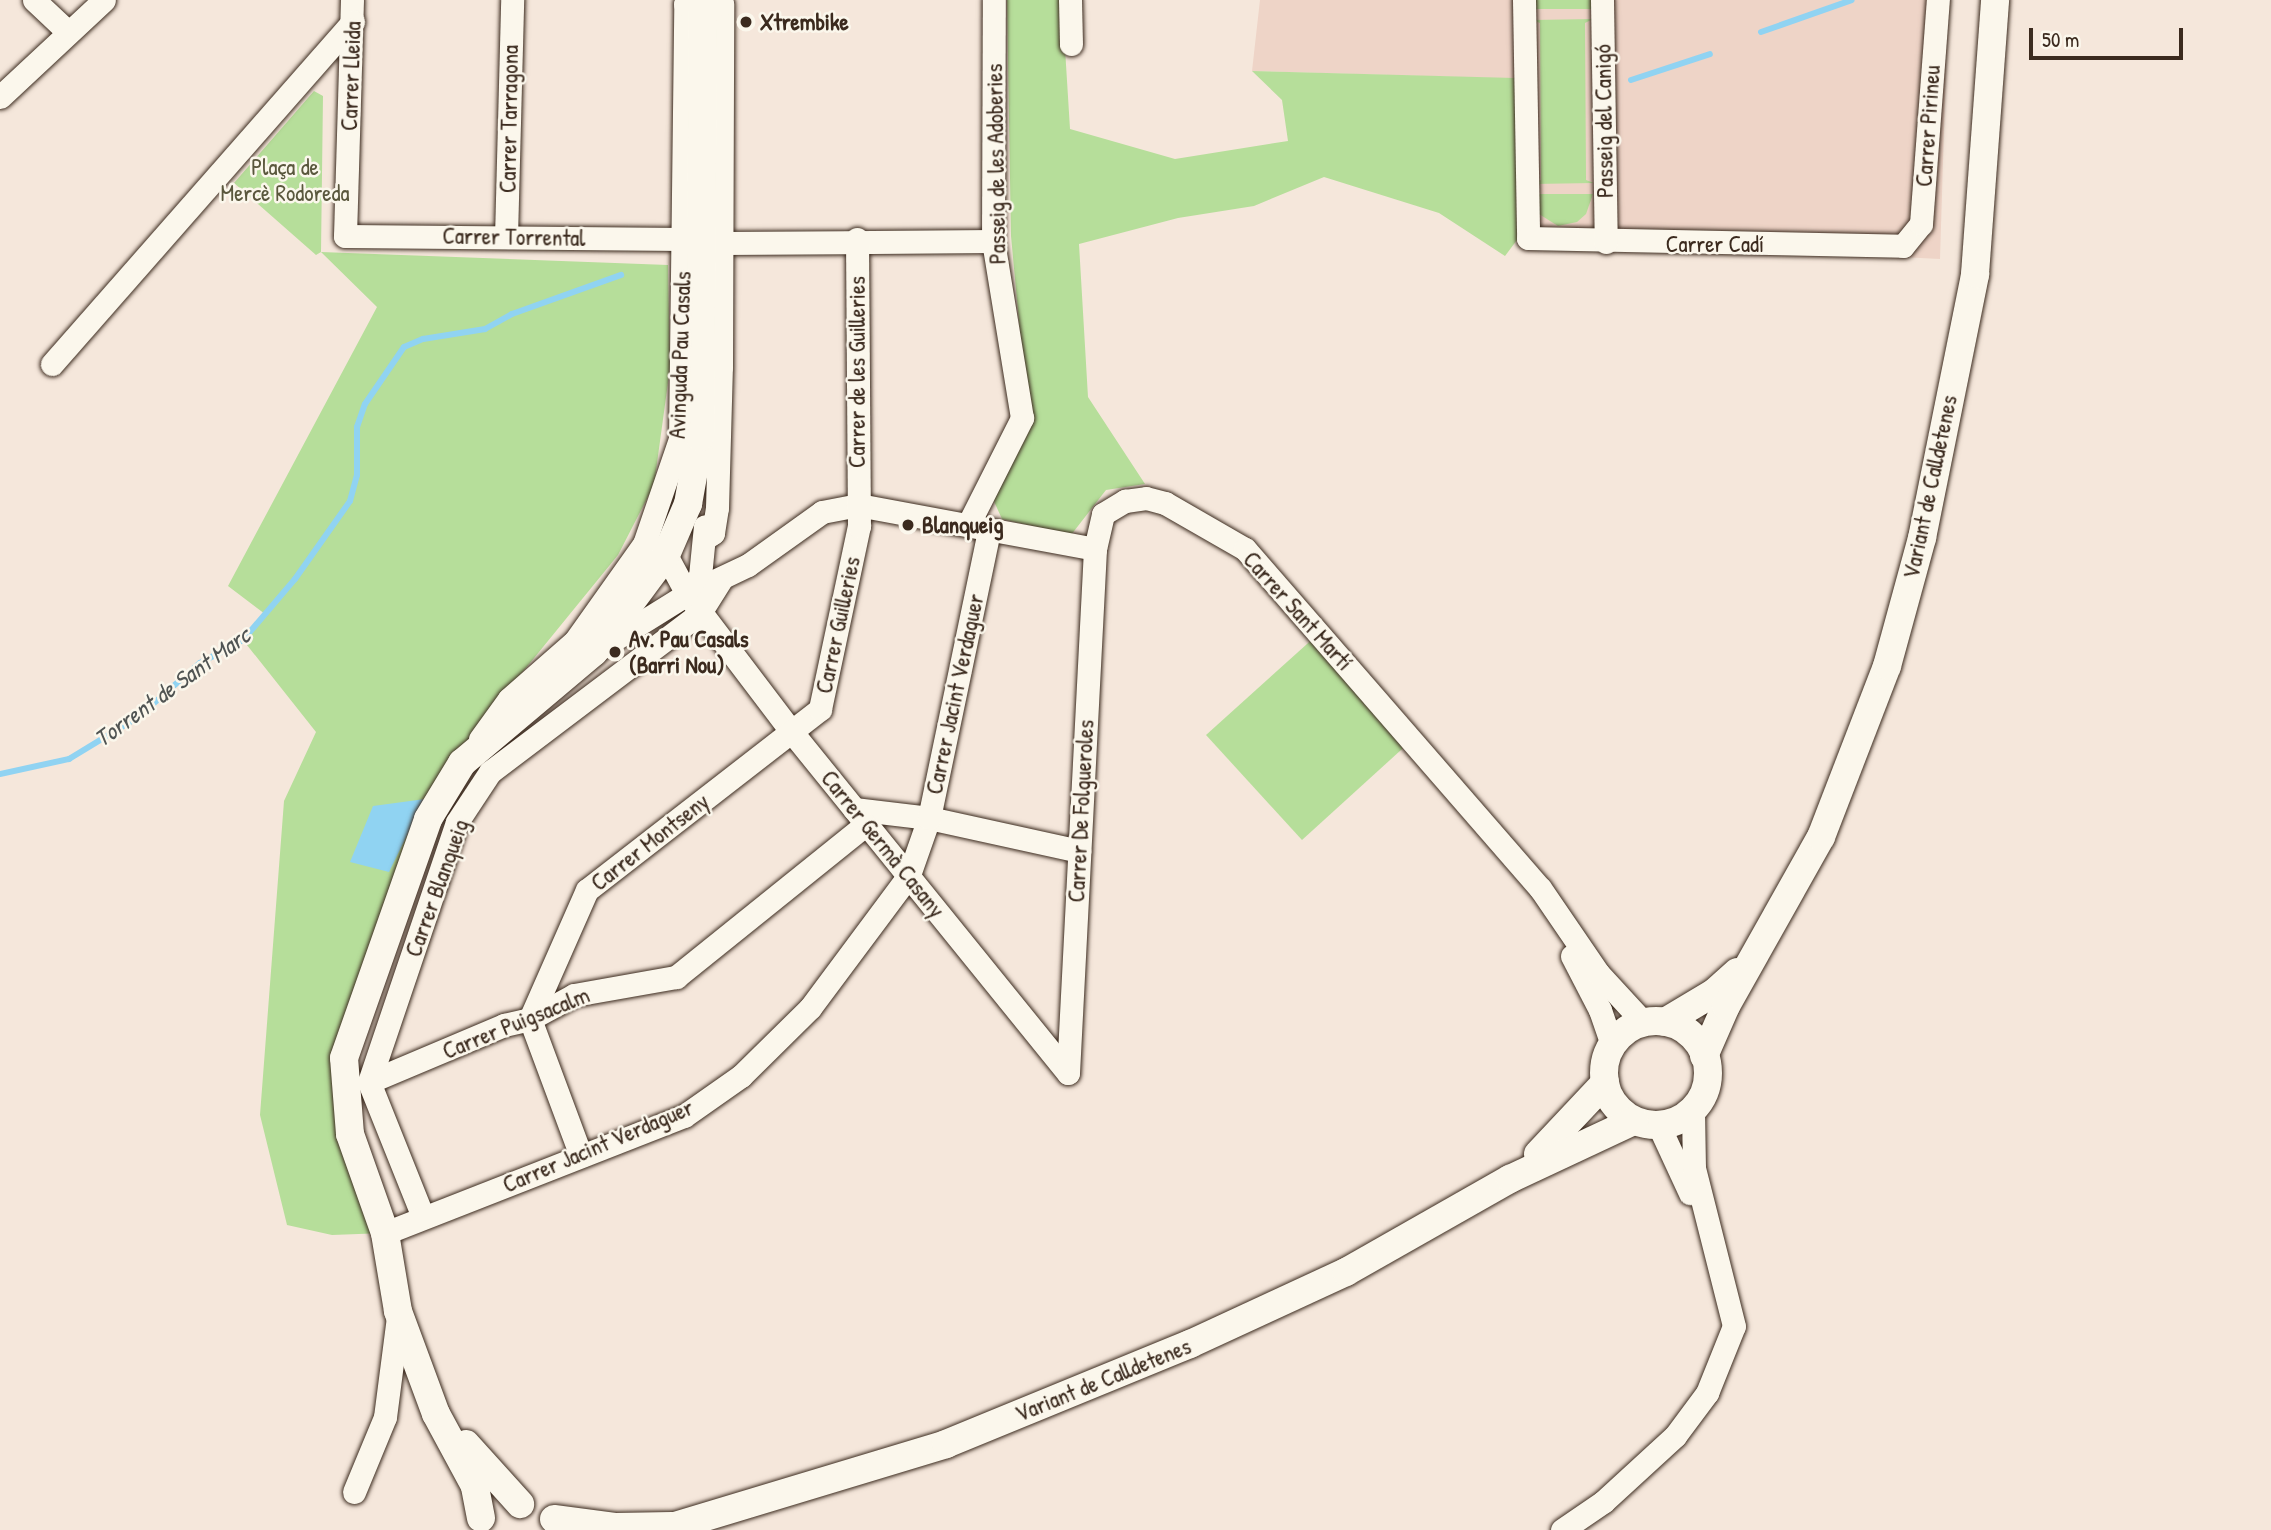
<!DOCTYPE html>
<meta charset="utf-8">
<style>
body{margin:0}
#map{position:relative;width:2271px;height:1530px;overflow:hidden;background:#f5e7db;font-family:"Patrick Hand",sans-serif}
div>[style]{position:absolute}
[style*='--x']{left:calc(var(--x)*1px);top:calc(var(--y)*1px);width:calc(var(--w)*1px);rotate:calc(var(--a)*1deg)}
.built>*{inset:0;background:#eed4c7}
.green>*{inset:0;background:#b6de9a}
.water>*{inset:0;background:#90d3f2}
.stream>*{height:6px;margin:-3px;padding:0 3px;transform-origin:3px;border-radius:3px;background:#90d3f2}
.roads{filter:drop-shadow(0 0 2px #3b2a1e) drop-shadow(0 0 2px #3b2a1e)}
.minor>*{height:23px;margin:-11.5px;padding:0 11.5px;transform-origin:11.5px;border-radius:11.5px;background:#fbf7ec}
.tertiary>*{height:28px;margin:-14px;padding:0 14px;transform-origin:14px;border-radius:14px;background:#fbf7ec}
.tertiary>.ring{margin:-14px;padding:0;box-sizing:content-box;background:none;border:28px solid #fbf7ec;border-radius:50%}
.dots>*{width:19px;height:19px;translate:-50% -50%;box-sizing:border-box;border:4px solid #fbf7ec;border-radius:50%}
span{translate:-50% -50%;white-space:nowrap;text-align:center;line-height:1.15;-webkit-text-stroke:5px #fbf7ec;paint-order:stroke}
.poi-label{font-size:23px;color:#3b2a1e;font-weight:700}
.left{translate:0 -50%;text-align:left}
.street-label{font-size:23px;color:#3b2a1e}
.park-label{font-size:23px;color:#5a573d}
.water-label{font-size:24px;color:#505453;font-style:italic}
.scale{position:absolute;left:2029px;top:28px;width:154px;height:32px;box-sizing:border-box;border:4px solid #3b2a1e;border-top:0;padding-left:9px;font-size:21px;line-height:24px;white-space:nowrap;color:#3b2a1e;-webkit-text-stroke:5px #fbf7ec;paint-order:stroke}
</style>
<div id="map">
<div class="built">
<div style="clip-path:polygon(1260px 0,1948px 0,1940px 259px,1528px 238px,1525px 79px,1252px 71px)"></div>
</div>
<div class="green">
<div style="clip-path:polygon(1007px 0,1062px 0,1070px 129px,1175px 159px,1288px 141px,1282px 100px,1252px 71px,1515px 78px,1517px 240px,1505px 256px,1439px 213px,1324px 177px,1254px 206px,1178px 218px,1079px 244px,1088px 397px,1145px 484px,1106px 490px,1071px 535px,1002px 519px,992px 497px,1028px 418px,1011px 236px)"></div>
<div style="clip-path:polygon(1533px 0,1591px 0,1592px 9px,1531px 9px)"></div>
<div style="clip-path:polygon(1593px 19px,1585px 23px,1586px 180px,1594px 183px,1533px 184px,1541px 180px,1540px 23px,1532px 20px)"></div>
<div style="clip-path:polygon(314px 91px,323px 96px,321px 252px,668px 265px,670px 368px,654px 485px,618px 555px,504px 695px,428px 819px,344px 1058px,385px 1233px,332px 1235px,287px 1225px,260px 1115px,284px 801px,316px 732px,243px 640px,265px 614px,228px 586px,377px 307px,321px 252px,316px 255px,234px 183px)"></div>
<div style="clip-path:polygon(1532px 194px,1593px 194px,1586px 214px,1577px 222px,1558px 226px,1539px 214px)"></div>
<div style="clip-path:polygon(1317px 635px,1412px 740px,1302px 840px,1206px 735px)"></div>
</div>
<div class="water">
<div style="clip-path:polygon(425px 799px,389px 872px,350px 862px,373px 806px)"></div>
</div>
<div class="stream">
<div style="--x:1761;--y:32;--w:96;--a:-19.4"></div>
<div style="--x:1631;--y:80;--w:83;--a:-18.2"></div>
<div style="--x:0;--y:774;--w:71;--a:-12.3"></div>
<div style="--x:69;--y:759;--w:81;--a:-31.3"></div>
<div style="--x:138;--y:717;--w:82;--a:-41.1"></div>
<div style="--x:200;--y:663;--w:49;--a:-28.1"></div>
<div style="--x:243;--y:640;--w:80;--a:-49.6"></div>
<div style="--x:295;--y:579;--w:95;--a:-54.8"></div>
<div style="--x:350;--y:501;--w:27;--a:-75"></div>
<div style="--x:357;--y:475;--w:48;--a:-90"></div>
<div style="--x:357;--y:427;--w:24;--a:-71"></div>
<div style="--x:365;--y:404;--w:69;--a:-55.6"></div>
<div style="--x:404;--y:347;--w:21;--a:-23"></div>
<div style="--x:423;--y:339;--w:63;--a:-9.2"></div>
<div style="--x:485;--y:329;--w:31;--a:-29"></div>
<div style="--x:512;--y:314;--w:116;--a:-19.7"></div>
</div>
<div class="roads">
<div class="minor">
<div style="--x:34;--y:0;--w:47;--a:43.3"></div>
<div style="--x:352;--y:0;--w:236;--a:91.7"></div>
<div style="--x:345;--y:236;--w:338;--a:0.5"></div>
<div style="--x:1070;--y:0;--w:44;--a:88.7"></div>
<div style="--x:1524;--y:0;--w:238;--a:89"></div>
<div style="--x:1528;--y:238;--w:375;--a:1.2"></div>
<div style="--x:1903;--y:246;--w:28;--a:-51"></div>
<div style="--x:1921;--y:224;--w:225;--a:-85.7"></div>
<div style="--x:1602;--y:0;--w:242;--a:89.1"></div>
<div style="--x:0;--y:97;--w:142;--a:-43"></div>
<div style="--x:506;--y:237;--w:237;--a:-88.5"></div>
<div style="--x:723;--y:243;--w:270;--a:-0.4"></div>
<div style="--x:52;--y:364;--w:456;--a:-48.7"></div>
<div style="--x:969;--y:523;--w:118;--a:-63.2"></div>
<div style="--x:1022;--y:418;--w:179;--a:-99.3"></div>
<div style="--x:993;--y:241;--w:241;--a:-89.8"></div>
<div style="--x:704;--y:539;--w:11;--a:-34"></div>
<div style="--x:713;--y:533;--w:25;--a:-81"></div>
<div style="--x:717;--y:508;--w:141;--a:-88.4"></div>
<div style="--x:721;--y:367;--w:363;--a:-89.8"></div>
<div style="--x:722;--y:4;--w:6;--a:-141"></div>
<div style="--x:666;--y:555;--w:44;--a:61.7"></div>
<div style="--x:687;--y:594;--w:172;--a:52.8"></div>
<div style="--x:791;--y:731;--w:440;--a:51"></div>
<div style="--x:708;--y:584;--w:44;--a:-25.4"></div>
<div style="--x:748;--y:565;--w:91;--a:-35.6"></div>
<div style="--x:822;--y:512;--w:37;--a:-11"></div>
<div style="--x:858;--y:505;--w:241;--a:10.5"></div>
<div style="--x:599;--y:649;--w:104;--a:-32"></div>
<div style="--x:687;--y:594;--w:22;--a:-54"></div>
<div style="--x:700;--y:576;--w:50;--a:-84.3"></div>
<div style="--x:480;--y:739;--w:49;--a:-54.1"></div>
<div style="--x:509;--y:699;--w:88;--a:-41.3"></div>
<div style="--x:575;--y:641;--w:119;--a:-54.6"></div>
<div style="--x:644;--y:544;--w:111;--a:-71.1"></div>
<div style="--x:680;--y:439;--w:435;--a:-89.3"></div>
<div style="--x:685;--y:4;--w:6;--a:-45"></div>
<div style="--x:854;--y:809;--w:76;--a:6.8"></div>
<div style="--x:929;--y:818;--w:154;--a:12.4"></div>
<div style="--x:1572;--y:956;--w:61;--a:62.6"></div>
<div style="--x:1600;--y:1010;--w:37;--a:71"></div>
<div style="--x:530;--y:1019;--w:141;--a:-66.2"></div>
<div style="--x:587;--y:890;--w:295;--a:-37.8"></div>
<div style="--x:820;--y:709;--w:187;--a:-78"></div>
<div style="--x:859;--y:526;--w:287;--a:-90.4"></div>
<div style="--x:530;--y:1019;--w:146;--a:69.6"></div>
<div style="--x:1068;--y:1073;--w:525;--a:-87.05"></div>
<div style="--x:1095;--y:549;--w:36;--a:-77"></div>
<div style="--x:1103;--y:514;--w:26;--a:-31"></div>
<div style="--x:1125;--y:501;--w:21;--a:-8"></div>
<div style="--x:1146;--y:498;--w:20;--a:15"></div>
<div style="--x:1165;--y:503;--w:92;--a:29.9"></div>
<div style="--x:1245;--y:549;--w:449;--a:49"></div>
<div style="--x:1540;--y:888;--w:103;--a:55.7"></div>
<div style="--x:1598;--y:973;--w:67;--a:47.4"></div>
<div style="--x:369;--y:1082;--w:147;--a:-22.9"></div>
<div style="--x:504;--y:1025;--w:27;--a:-13"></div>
<div style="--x:530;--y:1019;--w:50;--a:-28.6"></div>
<div style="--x:574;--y:995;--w:104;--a:-10"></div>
<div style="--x:676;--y:977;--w:243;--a:-38.8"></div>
<div style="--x:1659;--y:1126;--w:74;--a:65.2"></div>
<div style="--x:423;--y:1217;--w:145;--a:-111.8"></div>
<div style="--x:369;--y:1082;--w:274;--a:-71.3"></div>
<div style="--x:457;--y:822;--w:60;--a:-56.6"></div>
<div style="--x:490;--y:772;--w:263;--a:-37.1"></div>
<div style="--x:700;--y:613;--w:40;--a:-58"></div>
<div style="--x:385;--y:1233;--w:321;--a:-21.4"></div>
<div style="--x:684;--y:1116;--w:70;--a:-35.1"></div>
<div style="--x:741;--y:1076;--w:97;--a:-44.6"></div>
<div style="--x:810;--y:1008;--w:166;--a:-53.3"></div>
<div style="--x:909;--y:875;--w:60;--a:-70.7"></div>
<div style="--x:929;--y:818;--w:294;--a:-78.2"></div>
<div style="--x:354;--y:1492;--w:81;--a:-67.5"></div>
<div style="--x:385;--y:1417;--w:101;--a:-82.6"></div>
<div style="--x:1562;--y:1530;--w:50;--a:-34.3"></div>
<div style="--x:1603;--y:1502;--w:98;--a:-42.5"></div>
<div style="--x:1675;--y:1436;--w:54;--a:-53.3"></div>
<div style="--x:1707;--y:1393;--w:72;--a:-68.1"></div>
<div style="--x:1734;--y:1326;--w:163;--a:-104.2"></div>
<div style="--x:1694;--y:1168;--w:58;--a:-91"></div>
</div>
<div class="tertiary">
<div class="ring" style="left:1604px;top:1021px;width:76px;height:76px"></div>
<div style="--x:1665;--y:1022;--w:58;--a:-31"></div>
<div style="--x:1715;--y:992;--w:30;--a:-42"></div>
<div style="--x:1704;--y:1056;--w:55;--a:-66.3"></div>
<div style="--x:1726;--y:1006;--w:194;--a:-60.7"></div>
<div style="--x:1821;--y:837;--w:183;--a:-68.9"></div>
<div style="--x:1887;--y:666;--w:133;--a:-74.7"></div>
<div style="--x:1922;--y:538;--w:269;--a:-78.6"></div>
<div style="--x:1975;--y:274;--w:275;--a:-85.8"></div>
<div style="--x:1538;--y:1154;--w:98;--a:-46.7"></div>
<div style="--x:466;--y:1444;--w:81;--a:48"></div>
<div style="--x:481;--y:1518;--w:33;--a:-101"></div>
<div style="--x:475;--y:1486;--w:82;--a:-118.4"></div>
<div style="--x:436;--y:1414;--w:110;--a:-110.3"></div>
<div style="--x:398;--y:1311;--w:79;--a:-99.5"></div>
<div style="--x:385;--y:1233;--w:105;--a:-109.5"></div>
<div style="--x:350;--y:1134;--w:76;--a:-94.5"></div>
<div style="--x:344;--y:1058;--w:253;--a:-70.6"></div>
<div style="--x:428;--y:819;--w:66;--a:-58.7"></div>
<div style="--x:462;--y:763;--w:172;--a:-40.1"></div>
<div style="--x:594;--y:652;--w:121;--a:-53.4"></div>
<div style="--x:666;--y:555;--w:56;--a:-66.7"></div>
<div style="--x:688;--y:504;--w:68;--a:-79.8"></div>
<div style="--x:700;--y:437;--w:437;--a:-89.6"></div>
<div style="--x:554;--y:1519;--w:63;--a:7.4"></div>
<div style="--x:616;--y:1527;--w:56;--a:-1"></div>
<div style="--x:662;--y:1530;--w:297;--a:-16.8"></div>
<div style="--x:946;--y:1444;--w:264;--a:-22.3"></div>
<div style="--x:1190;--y:1344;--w:172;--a:-24.8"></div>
<div style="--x:1346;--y:1272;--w:189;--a:-29.6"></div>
<div style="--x:1510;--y:1179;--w:137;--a:-25.1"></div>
</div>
</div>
<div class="dots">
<div style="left:746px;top:22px;background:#3b2a1e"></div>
<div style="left:908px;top:525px;background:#3b2a1e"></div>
<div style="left:615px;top:652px;background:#3b2a1e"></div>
</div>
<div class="poi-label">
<span class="left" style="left:760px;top:22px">Xtrembike</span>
<span class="left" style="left:922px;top:525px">Blanqueig</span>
<span class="left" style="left:629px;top:652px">Av. Pau Casals<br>(Barri Nou)</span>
</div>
<div class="street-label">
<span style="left:351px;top:76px;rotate:-88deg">Carrer Lleida</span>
<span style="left:509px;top:119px;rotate:-89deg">Carrer Tarragona</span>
<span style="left:1604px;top:121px;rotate:-91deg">Passeig del Canigó</span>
<span style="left:1928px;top:126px;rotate:-86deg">Carrer Pirineu</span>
<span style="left:996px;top:164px;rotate:-91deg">Passeig de les Adoberies</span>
<span style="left:514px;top:237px;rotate:1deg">Carrer Torrental</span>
<span style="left:1715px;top:244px">Carrer Cadí</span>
<span style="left:680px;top:355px;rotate:-88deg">Avinguda Pau Casals</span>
<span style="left:857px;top:372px;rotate:-90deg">Carrer de les Guilleries</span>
<span style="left:1930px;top:487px;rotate:-78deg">Variant de Calldetenes</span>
<span style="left:1298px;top:611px;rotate:48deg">Carrer Sant Martí</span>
<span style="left:838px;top:625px;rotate:-78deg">Carrer Guilleries</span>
<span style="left:955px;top:694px;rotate:-78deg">Carrer Jacint Verdaguer</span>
<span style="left:1081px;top:811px;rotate:-87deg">Carrer De Folgueroles</span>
<span style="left:650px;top:842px;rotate:-38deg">Carrer Montseny</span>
<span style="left:883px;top:844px;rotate:51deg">Carrer Germà Casany</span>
<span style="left:437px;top:888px;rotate:-70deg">Carrer Blanqueig</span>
<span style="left:516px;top:1023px;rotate:-22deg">Carrer Puigsacalm</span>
<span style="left:598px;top:1146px;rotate:-23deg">Carrer Jacint Verdaguer</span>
<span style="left:1103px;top:1380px;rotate:-22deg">Variant de Calldetenes</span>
</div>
<div class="park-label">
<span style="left:285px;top:180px">Plaça de<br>Mercè Rodoreda</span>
</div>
<div class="water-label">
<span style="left:172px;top:687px;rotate:-36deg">Torrent de Sant Marc</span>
</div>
<div class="scale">50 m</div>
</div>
